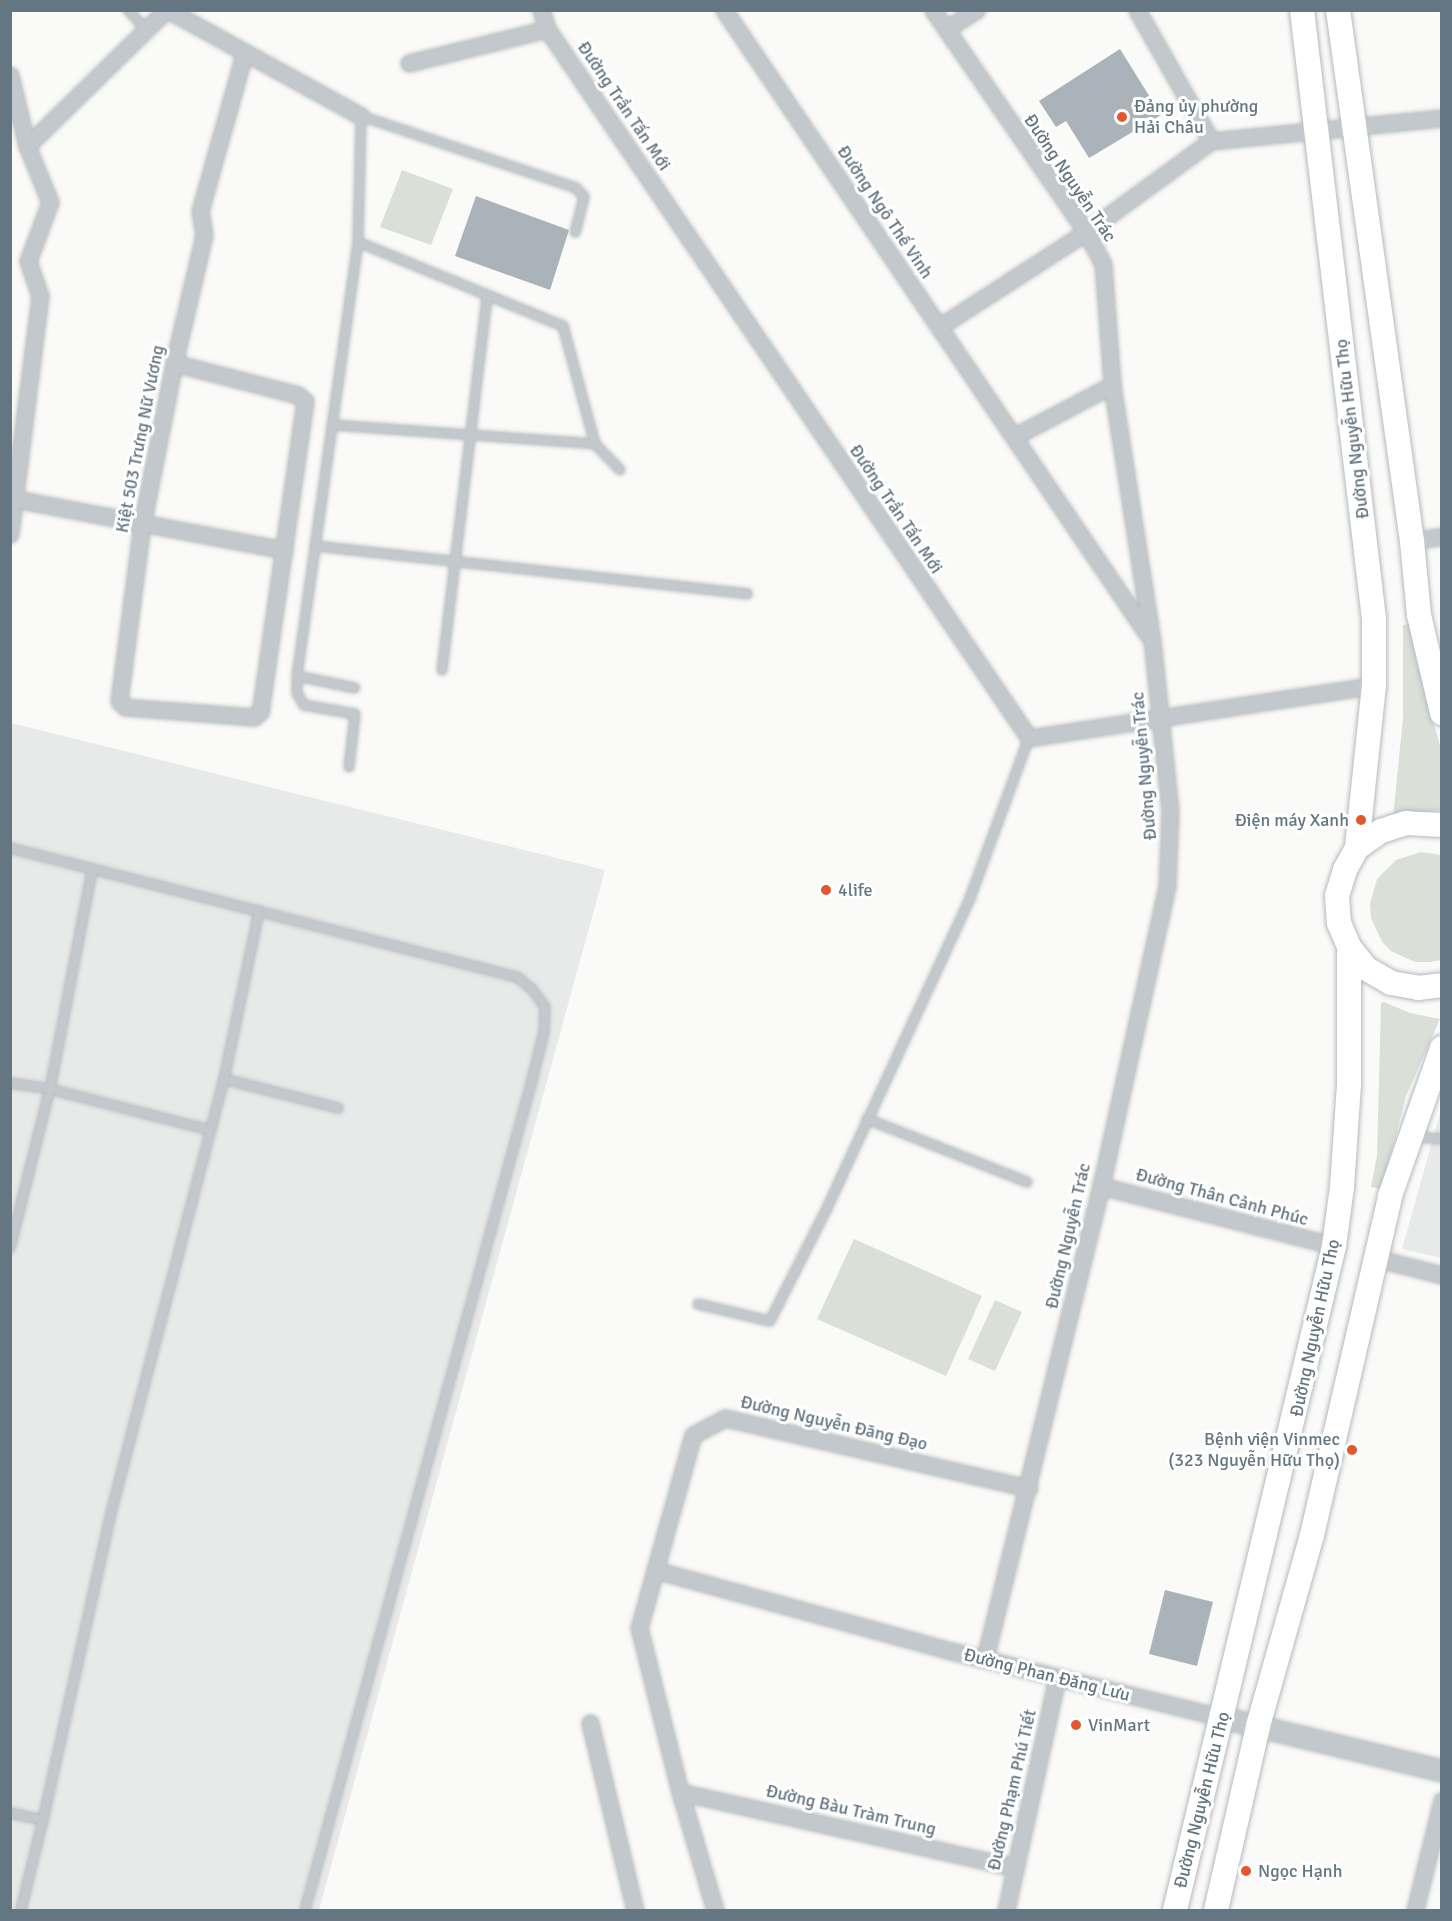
<!DOCTYPE html>
<meta charset="utf-8">
<style>
body{margin:0}
#map{position:relative;width:1452px;height:1921px;overflow:hidden;background:#fafaf8;font-family:Signika,sans-serif}
div>[style]{position:absolute}
[style*='--x']{left:calc(var(--x)*1px);top:calc(var(--y)*1px);width:calc(var(--w)*1px);rotate:calc(var(--a)*1deg)}
.built>*{inset:0;background:#e8e9e9}
.green>*{inset:0;background:#dadfd7}
.building>*{inset:0;background:#aab3b9}
.roads{filter:drop-shadow(0 0 2px #b5babe) drop-shadow(0 0 2px #b5babe)}
.service>*{height:8px;margin:-4px;padding:0 4px;transform-origin:4px;border-radius:4px;background:#c3c8cc}
.minor>*{height:15px;margin:-7.5px;padding:0 7.5px;transform-origin:7.5px;border-radius:7.5px;background:#c3c8cc}
.tertiary>*{height:20px;margin:-10px;padding:0 10px;transform-origin:10px;border-radius:10px;background:#c3c8cc}
.primary>*{height:24px;margin:-12px;padding:0 12px;transform-origin:12px;border-radius:12px;background:#fff}
.dots>*{width:16px;height:16px;translate:-50% -50%;box-sizing:border-box;border:3px solid #fff;border-radius:50%}
span{translate:-50% -50%;white-space:nowrap;text-align:center;line-height:1.15;-webkit-text-stroke:6px #fff;paint-order:stroke}
.street-label{font-size:18px;color:#657683}
.poi-label{font-size:18px;color:#657683}
.left{translate:0 -50%;text-align:left}
.right{translate:-100% -50%;text-align:right}
.frame{position:absolute;inset:0;border:12px solid #657683;pointer-events:none}
</style>
<div id="map">
<div class="built">
<div style="clip-path:polygon(11px 723px,605px 870px,319px 1910px,11px 1910px)"></div>
<div style="clip-path:polygon(1441px 1110px,1441px 1258px,1402px 1249px)"></div>
</div>
<div class="green">
<div style="clip-path:polygon(402px 170px,453px 189px,431px 245px,380px 227px)"></div>
<div style="clip-path:polygon(1411px 624px,1416px 659px,1441px 749px,1441px 810px,1393px 818px,1403px 718px,1403px 625px)"></div>
<div style="clip-path:polygon(1421px 852px,1441px 855px,1441px 960px,1430px 962px,1415px 962px,1391px 951px,1382px 942px,1371px 918px,1370px 904px,1377px 879px,1396px 860px)"></div>
<div style="clip-path:polygon(1384px 1002px,1410px 1013px,1440px 1019px,1406px 1096px,1382px 1189px,1371px 1187px,1377px 1156px,1381px 1003px)"></div>
<div style="clip-path:polygon(854px 1239px,982px 1296px,946px 1376px,817px 1319px)"></div>
<div style="clip-path:polygon(995px 1300px,1022px 1312px,995px 1371px,968px 1359px)"></div>
</div>
<div class="building">
<div style="clip-path:polygon(1120px 49px,1161px 115px,1089px 158px,1066px 121px,1056px 127px,1039px 101px)"></div>
<div style="clip-path:polygon(476px 196px,569px 230px,550px 290px,455px 256px)"></div>
<div style="clip-path:polygon(1165px 1590px,1213px 1602px,1197px 1666px,1149px 1654px)"></div>
</div>
<div class="roads">
<div class="service">
<div style="--x:128;--y:10;--w:26;--a:47"></div>
<div style="--x:358;--y:242;--w:222;--a:22.3"></div>
<div style="--x:563;--y:326;--w:122;--a:74.8"></div>
<div style="--x:332;--y:425;--w:264;--a:4.1"></div>
<div style="--x:595;--y:444;--w:36;--a:46"></div>
<div style="--x:315;--y:546;--w:435;--a:6.3"></div>
<div style="--x:442;--y:670;--w:375;--a:-83.1"></div>
<div style="--x:297;--y:676;--w:59;--a:11.7"></div>
<div style="--x:349;--y:767;--w:53;--a:-83.5"></div>
<div style="--x:355;--y:714;--w:52;--a:-170"></div>
<div style="--x:304;--y:705;--w:14;--a:-120"></div>
<div style="--x:297;--y:693;--w:17;--a:-90"></div>
<div style="--x:297;--y:676;--w:438;--a:-82"></div>
<div style="--x:358;--y:242;--w:126;--a:-88.6"></div>
<div style="--x:361;--y:116;--w:227;--a:18.5"></div>
<div style="--x:576;--y:188;--w:12;--a:48"></div>
<div style="--x:584;--y:197;--w:36;--a:104"></div>
<div style="--x:10;--y:848;--w:523;--a:14.28"></div>
<div style="--x:517;--y:977;--w:19;--a:39"></div>
<div style="--x:532;--y:989;--w:22;--a:54"></div>
<div style="--x:545;--y:1007;--w:25;--a:92"></div>
<div style="--x:544;--y:1032;--w:54;--a:104"></div>
<div style="--x:531;--y:1084;--w:856;--a:105.3"></div>
<div style="--x:224;--y:1079;--w:118;--a:14.3"></div>
<div style="--x:10;--y:1083;--w:40;--a:8.5"></div>
<div style="--x:50;--y:1089;--w:223;--a:-79.1"></div>
<div style="--x:867;--y:1119;--w:172;--a:21.5"></div>
<div style="--x:1414;--y:1137;--w:28;--a:4"></div>
<div style="--x:10;--y:1248;--w:164;--a:-75.9"></div>
<div style="--x:50;--y:1089;--w:165;--a:14.4"></div>
<div style="--x:698;--y:1304;--w:74;--a:13.3"></div>
<div style="--x:770;--y:1321;--w:129;--a:-63.2"></div>
<div style="--x:828;--y:1206;--w:339;--a:-65.2"></div>
<div style="--x:970;--y:898;--w:171;--a:-69.8"></div>
<div style="--x:10;--y:1813;--w:34;--a:12"></div>
<div style="--x:43;--y:1820;--w:319;--a:-77.5"></div>
<div style="--x:112;--y:1509;--w:444;--a:-75.4"></div>
<div style="--x:224;--y:1079;--w:172;--a:-78.2"></div>
<div style="--x:21;--y:1910;--w:93;--a:-76.3"></div>
</div>
<div class="minor">
<div style="--x:168;--y:10;--w:220;--a:28.8"></div>
<div style="--x:541;--y:10;--w:20;--a:72"></div>
<div style="--x:547;--y:29;--w:857;--a:55.79"></div>
<div style="--x:1029;--y:738;--w:349;--a:-8.7"></div>
<div style="--x:724;--y:10;--w:755;--a:55.85"></div>
<div style="--x:933;--y:10;--w:270;--a:55.4"></div>
<div style="--x:1086;--y:232;--w:36;--a:62"></div>
<div style="--x:1103;--y:264;--w:121;--a:85.7"></div>
<div style="--x:1112;--y:385;--w:258;--a:81.1"></div>
<div style="--x:1152;--y:640;--w:171;--a:84"></div>
<div style="--x:1170;--y:810;--w:76;--a:92.3"></div>
<div style="--x:1167;--y:886;--w:307;--a:102.4"></div>
<div style="--x:1101;--y:1186;--w:487;--a:103.8"></div>
<div style="--x:1137;--y:10;--w:150;--a:60.5"></div>
<div style="--x:946;--y:29;--w:36;--a:-32"></div>
<div style="--x:409;--y:63;--w:142;--a:-13.8"></div>
<div style="--x:10;--y:75;--w:73;--a:76.5"></div>
<div style="--x:27;--y:146;--w:61;--a:67.7"></div>
<div style="--x:50;--y:202;--w:63;--a:110.4"></div>
<div style="--x:28;--y:261;--w:37;--a:71"></div>
<div style="--x:40;--y:296;--w:240;--a:97.2"></div>
<div style="--x:27;--y:146;--w:194;--a:-44.4"></div>
<div style="--x:939;--y:327;--w:175;--a:-32.9"></div>
<div style="--x:1086;--y:232;--w:155;--a:-36.1"></div>
<div style="--x:1211;--y:141;--w:232;--a:-5.7"></div>
<div style="--x:174;--y:363;--w:128;--a:14.5"></div>
<div style="--x:298;--y:395;--w:9;--a:41"></div>
<div style="--x:305;--y:401;--w:314;--a:98.2"></div>
<div style="--x:260;--y:712;--w:8;--a:140"></div>
<div style="--x:254;--y:717;--w:129;--a:-175.6"></div>
<div style="--x:125;--y:707;--w:8;--a:-135"></div>
<div style="--x:119;--y:701;--w:177;--a:-82.6"></div>
<div style="--x:142;--y:525;--w:165;--a:-78.8"></div>
<div style="--x:174;--y:363;--w:131;--a:-76.8"></div>
<div style="--x:204;--y:235;--w:24;--a:-99"></div>
<div style="--x:200;--y:211;--w:163;--a:-74.3"></div>
<div style="--x:1015;--y:436;--w:110;--a:-27.7"></div>
<div style="--x:15;--y:499;--w:274;--a:10.7"></div>
<div style="--x:1412;--y:541;--w:30;--a:-9"></div>
<div style="--x:1101;--y:1186;--w:241;--a:14.4"></div>
<div style="--x:1375;--y:1258;--w:69;--a:14.2"></div>
<div style="--x:655;--y:1570;--w:299;--a:15.3"></div>
<div style="--x:943;--y:1649;--w:288;--a:13.8"></div>
<div style="--x:590;--y:1723;--w:192;--a:76.5"></div>
<div style="--x:680;--y:1792;--w:342;--a:12.7"></div>
<div style="--x:715;--y:1910;--w:123;--a:-106.5"></div>
<div style="--x:680;--y:1792;--w:169;--a:-104"></div>
<div style="--x:639;--y:1628;--w:200;--a:-74.4"></div>
<div style="--x:693;--y:1435;--w:36;--a:-28"></div>
<div style="--x:725;--y:1418;--w:312;--a:13"></div>
<div style="--x:1006;--y:1910;--w:238;--a:-77.6"></div>
<div style="--x:1415;--y:1910;--w:113;--a:-76.2"></div>
</div>
<div class="tertiary">
<div style="--x:1223;--y:1718;--w:225;--a:13.6"></div>
</div>
<div class="primary">
<div style="--x:1302;--y:10;--w:613;--a:83.26"></div>
<div style="--x:1374;--y:619;--w:66;--a:90"></div>
<div style="--x:1374;--y:685;--w:164;--a:96"></div>
<div style="--x:1338;--y:10;--w:536;--a:82.07"></div>
<div style="--x:1412;--y:541;--w:74;--a:84.6"></div>
<div style="--x:1419;--y:615;--w:101;--a:76.8"></div>
<div style="--x:1442;--y:825;--w:36;--a:-177"></div>
<div style="--x:1406;--y:823;--w:26;--a:162"></div>
<div style="--x:1381;--y:831;--w:29;--a:145"></div>
<div style="--x:1357;--y:848;--w:25;--a:119"></div>
<div style="--x:1345;--y:870;--w:27;--a:107"></div>
<div style="--x:1337;--y:896;--w:27;--a:86"></div>
<div style="--x:1339;--y:923;--w:26;--a:67"></div>
<div style="--x:1349;--y:947;--w:28;--a:51"></div>
<div style="--x:1367;--y:969;--w:28;--a:30"></div>
<div style="--x:1391;--y:983;--w:27;--a:10"></div>
<div style="--x:1418;--y:988;--w:24;--a:-7"></div>
<div style="--x:1175;--y:1910;--w:683;--a:-76.53"></div>
<div style="--x:1334;--y:1246;--w:60;--a:-82.3"></div>
<div style="--x:1342;--y:1187;--w:104;--a:-86.1"></div>
<div style="--x:1349;--y:1083;--w:136;--a:-90"></div>
<div style="--x:1216;--y:1910;--w:189;--a:-77.1"></div>
<div style="--x:1258;--y:1726;--w:198;--a:-74.2"></div>
<div style="--x:1312;--y:1535;--w:348;--a:-77"></div>
<div style="--x:1390;--y:1196;--w:157;--a:-70.6"></div>
</div>
</div>
<div class="dots">
<div style="left:1122px;top:117px;background:#e4572e"></div>
<div style="left:1361px;top:820px;background:#e4572e"></div>
<div style="left:826px;top:890px;background:#e4572e"></div>
<div style="left:1352px;top:1450px;background:#e4572e"></div>
<div style="left:1076px;top:1725px;background:#e4572e"></div>
<div style="left:1246px;top:1871px;background:#e4572e"></div>
</div>
<div class="street-label">
<span style="left:624px;top:106px;rotate:56deg">Đường Trần Tấn Mới</span>
<span style="left:1070px;top:178px;rotate:56deg">Đường Nguyễn Trác</span>
<span style="left:885px;top:212px;rotate:56deg">Đường Ngô Thế Vinh</span>
<span style="left:1352px;top:429px;rotate:-97deg">Đường Nguyễn Hữu Thọ</span>
<span style="left:140px;top:439px;rotate:-79deg">Kiệt 503 Trưng Nữ Vương</span>
<span style="left:896px;top:509px;rotate:56deg">Đường Trần Tấn Mới</span>
<span style="left:1144px;top:766px;rotate:-95deg">Đường Nguyễn Trác</span>
<span style="left:1222px;top:1197px;rotate:15deg">Đường Thân Cảnh Phúc</span>
<span style="left:1068px;top:1236px;rotate:-77deg">Đường Nguyễn Trác</span>
<span style="left:1315px;top:1328px;rotate:-78deg">Đường Nguyễn Hữu Thọ</span>
<span style="left:834px;top:1423px;rotate:13deg">Đường Nguyễn Đăng Đạo</span>
<span style="left:1047px;top:1675px;rotate:14deg">Đường Phan Đăng Lưu</span>
<span style="left:1012px;top:1790px;rotate:-77deg">Đường Phạm Phú Tiết</span>
<span style="left:1202px;top:1800px;rotate:-76deg">Đường Nguyễn Hữu Thọ</span>
<span style="left:851px;top:1810px;rotate:13deg">Đường Bàu Tràm Trung</span>
</div>
<div class="poi-label">
<span class="left" style="left:1134px;top:117px">Đảng ủy phường<br>Hải Châu</span>
<span class="right" style="left:1349px;top:820px">Điện máy Xanh</span>
<span class="left" style="left:838px;top:890px">4life</span>
<span class="right" style="left:1340px;top:1450px">Bệnh viện Vinmec<br>(323 Nguyễn Hữu Thọ)</span>
<span class="left" style="left:1088px;top:1725px">VinMart</span>
<span class="left" style="left:1258px;top:1871px">Ngọc Hạnh</span>
</div>
<div class="frame"></div>
</div>
